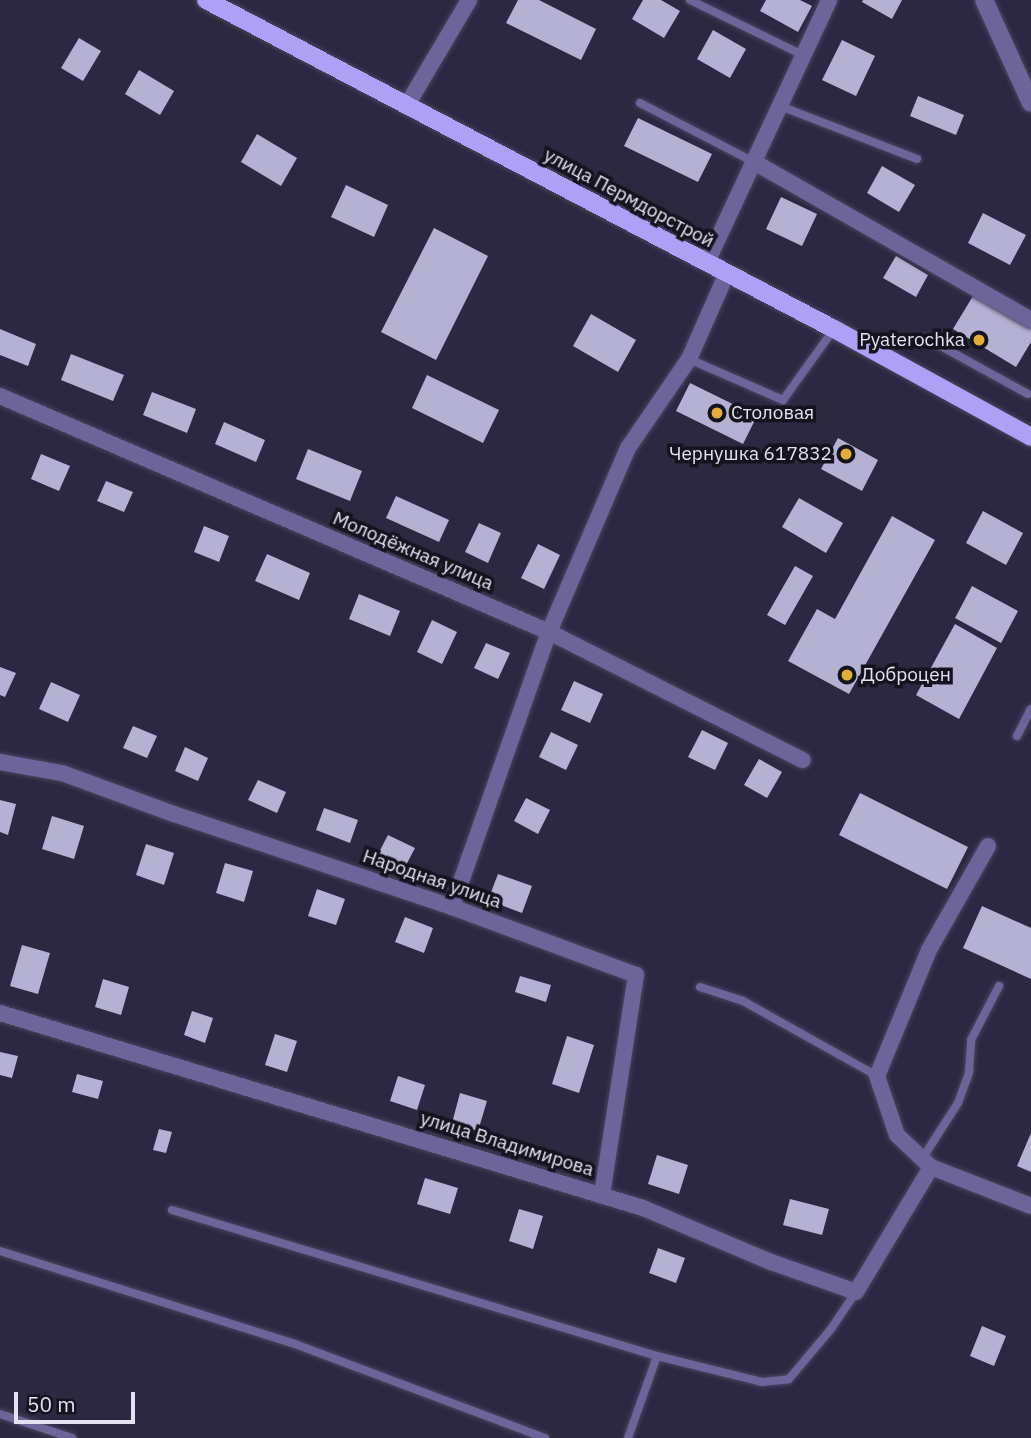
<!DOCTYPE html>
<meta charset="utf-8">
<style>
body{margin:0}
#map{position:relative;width:1031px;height:1438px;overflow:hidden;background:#2c2842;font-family:"IBM Plex Sans",sans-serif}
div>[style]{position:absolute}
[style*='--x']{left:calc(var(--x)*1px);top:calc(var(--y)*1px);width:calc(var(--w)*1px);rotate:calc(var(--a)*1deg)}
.building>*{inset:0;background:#b5b1d2}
.roads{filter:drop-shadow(0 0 2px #49465e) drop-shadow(0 0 2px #49465e)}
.service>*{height:8px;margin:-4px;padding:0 4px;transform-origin:4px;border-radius:4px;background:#6d6599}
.minor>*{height:16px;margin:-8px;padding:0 8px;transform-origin:8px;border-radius:8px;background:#6d6599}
.tertiary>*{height:18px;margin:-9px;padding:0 9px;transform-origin:9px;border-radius:9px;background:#6d6599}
.primary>*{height:18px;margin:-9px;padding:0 9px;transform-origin:9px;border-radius:9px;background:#ada0f6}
.dots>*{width:19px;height:19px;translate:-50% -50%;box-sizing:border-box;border:4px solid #14131e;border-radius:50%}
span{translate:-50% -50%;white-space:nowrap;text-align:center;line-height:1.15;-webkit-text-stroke:7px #14131e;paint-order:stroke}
.street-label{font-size:19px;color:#e3e2f3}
.poi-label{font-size:19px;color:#e3e2f3}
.right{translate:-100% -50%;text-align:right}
.left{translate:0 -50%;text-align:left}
.scale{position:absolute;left:14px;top:1392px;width:121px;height:32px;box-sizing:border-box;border:4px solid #e3e2f3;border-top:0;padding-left:9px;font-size:21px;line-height:24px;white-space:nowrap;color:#e3e2f3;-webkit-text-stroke:5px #14131e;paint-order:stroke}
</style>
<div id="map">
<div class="building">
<div style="clip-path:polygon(518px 0,539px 0,596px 29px,581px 60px,506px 23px)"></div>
<div style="clip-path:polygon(643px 0,661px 0,680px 11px,664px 38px,632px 19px)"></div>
<div style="clip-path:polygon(766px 0,800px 0,812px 6px,798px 32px,760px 11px)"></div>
<div style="clip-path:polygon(863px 0,902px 0,892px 19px,862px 2px)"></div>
<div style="clip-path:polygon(713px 30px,746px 49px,730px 78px,697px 59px)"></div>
<div style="clip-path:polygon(79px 38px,101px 51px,83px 81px,61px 68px)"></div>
<div style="clip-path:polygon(842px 40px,875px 56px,856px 96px,822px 80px)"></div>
<div style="clip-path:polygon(139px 70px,174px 91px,160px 115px,125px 94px)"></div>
<div style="clip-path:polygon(918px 96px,964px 115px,956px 135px,910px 116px)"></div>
<div style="clip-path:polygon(638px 118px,712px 154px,698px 182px,624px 146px)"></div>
<div style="clip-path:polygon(257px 134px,297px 158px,281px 186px,241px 162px)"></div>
<div style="clip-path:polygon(882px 166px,915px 185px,899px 212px,867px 193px)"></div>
<div style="clip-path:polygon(346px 185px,388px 205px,374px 237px,331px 217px)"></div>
<div style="clip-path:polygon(781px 197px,817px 214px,802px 246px,766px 229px)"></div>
<div style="clip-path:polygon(983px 213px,1026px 235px,1010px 265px,968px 243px)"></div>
<div style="clip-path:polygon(434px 228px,488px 256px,436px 360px,381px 332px)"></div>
<div style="clip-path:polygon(896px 256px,928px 275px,916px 297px,883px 278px)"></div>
<div style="clip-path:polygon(976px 291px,1031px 324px,1031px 342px,1016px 367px,953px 329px)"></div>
<div style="clip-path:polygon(591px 314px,636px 340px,618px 372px,573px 346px)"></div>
<div style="clip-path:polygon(0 329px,36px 344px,28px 366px,0 355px)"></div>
<div style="clip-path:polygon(71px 354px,124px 375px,113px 401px,61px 380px)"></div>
<div style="clip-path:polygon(427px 375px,499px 410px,483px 443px,412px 408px)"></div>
<div style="clip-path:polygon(690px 383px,757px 416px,743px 444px,676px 411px)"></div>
<div style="clip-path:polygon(152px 392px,196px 409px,187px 433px,143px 415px)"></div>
<div style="clip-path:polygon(224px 422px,265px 440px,256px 462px,215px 444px)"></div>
<div style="clip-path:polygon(838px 438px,878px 460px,862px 491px,821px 469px)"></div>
<div style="clip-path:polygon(308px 449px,362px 471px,350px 501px,296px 479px)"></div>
<div style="clip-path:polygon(41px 454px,70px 466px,59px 491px,31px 479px)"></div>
<div style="clip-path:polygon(106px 481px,133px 492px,124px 512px,97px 501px)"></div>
<div style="clip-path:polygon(396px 496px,449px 520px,439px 542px,386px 518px)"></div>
<div style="clip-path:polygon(799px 498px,843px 523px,826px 553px,782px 527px)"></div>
<div style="clip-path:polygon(983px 511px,1023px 533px,1006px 565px,966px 543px)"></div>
<div style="clip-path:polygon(892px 516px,935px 540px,849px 694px,788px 661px,817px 609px,835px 619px)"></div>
<div style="clip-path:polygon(479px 523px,501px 533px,488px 563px,465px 552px)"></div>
<div style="clip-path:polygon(204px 526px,229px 536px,219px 562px,194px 552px)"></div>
<div style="clip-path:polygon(538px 544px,560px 555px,544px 589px,521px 578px)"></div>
<div style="clip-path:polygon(267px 554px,310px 573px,299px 600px,255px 581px)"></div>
<div style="clip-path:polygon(795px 566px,813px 576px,785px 625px,767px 615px)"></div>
<div style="clip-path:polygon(972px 586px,1018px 611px,1001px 643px,955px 618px)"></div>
<div style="clip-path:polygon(359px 594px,400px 611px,390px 636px,349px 619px)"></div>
<div style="clip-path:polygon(432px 620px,457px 632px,442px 664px,417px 652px)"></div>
<div style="clip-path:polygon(955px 624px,997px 648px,959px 719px,916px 695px)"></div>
<div style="clip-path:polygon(486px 643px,510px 653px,498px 679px,474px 668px)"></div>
<div style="clip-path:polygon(0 667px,16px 673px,5px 697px,0 695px)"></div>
<div style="clip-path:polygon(574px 681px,603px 694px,590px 723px,561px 710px)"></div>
<div style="clip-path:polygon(51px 682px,80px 695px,68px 722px,39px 709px)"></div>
<div style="clip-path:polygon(133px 726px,157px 736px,147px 758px,123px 748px)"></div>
<div style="clip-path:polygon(702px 730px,728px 743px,715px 770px,688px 757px)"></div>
<div style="clip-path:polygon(551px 732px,578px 745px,566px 770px,539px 757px)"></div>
<div style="clip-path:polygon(185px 747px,208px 758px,198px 781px,175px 771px)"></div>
<div style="clip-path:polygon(759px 759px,782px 772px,767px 798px,744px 785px)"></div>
<div style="clip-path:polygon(258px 780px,286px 792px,277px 813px,248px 800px)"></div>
<div style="clip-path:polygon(860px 793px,968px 847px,947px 889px,839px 835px)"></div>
<div style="clip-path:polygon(526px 798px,550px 810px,538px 834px,514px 821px)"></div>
<div style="clip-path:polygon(0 800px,16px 804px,8px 835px,0 832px)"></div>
<div style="clip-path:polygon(324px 808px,358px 820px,350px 843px,316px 830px)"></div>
<div style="clip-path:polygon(52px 816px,84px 826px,74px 859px,42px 849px)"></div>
<div style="clip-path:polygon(388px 835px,415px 848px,404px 869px,377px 856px)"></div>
<div style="clip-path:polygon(146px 844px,174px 853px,164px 885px,136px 875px)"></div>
<div style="clip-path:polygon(225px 863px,253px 871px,244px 902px,216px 893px)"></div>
<div style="clip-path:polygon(498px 874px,532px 886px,522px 913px,488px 900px)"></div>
<div style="clip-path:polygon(317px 889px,345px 899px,336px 925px,308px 916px)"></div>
<div style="clip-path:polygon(982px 906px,1031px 928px,1031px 979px,963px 948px)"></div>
<div style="clip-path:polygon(405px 917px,433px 928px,424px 953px,395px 942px)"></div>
<div style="clip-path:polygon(22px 945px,50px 953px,38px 994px,10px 986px)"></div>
<div style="clip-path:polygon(520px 976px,551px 985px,546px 1002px,515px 992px)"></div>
<div style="clip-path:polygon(103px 979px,129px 987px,121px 1015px,95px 1007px)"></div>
<div style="clip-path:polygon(192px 1011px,213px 1018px,205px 1043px,184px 1035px)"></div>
<div style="clip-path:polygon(275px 1034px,297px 1041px,287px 1072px,265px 1065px)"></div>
<div style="clip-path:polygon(567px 1036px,594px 1045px,579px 1093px,552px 1084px)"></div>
<div style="clip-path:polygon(0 1052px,18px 1056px,12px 1078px,0 1075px)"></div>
<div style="clip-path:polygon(77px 1074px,103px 1081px,98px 1099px,72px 1092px)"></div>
<div style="clip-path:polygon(398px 1076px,425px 1085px,417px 1110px,390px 1101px)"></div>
<div style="clip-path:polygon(460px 1093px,487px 1101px,478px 1131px,452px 1123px)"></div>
<div style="clip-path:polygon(159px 1129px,172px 1132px,166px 1153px,153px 1150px)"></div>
<div style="clip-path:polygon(1031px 1133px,1031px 1172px,1017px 1166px)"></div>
<div style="clip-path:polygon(657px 1155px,688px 1165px,679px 1194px,648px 1184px)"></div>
<div style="clip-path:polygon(425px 1178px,458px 1188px,450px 1214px,417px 1204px)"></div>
<div style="clip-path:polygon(790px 1199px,829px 1209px,822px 1235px,783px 1225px)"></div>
<div style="clip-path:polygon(519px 1209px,543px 1216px,533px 1249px,509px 1241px)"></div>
<div style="clip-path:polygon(658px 1248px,685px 1258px,676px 1283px,649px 1273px)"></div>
<div style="clip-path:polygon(982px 1326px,1006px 1336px,994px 1366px,970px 1356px)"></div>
</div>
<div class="roads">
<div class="service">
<div style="--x:690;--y:0;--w:126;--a:26"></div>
<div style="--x:640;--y:103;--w:128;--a:27.4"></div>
<div style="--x:780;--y:106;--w:147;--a:21.1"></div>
<div style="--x:881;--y:355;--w:21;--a:-45"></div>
<div style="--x:896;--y:340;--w:32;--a:-2"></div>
<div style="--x:928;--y:339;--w:114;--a:28.8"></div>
<div style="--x:689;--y:359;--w:103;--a:23.6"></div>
<div style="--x:783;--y:400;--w:87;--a:-54.3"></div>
<div style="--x:1017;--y:736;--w:30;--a:-63"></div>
<div style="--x:700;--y:987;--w:45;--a:18"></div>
<div style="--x:743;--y:1001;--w:154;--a:29.2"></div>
<div style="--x:922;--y:1159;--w:67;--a:-57.3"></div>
<div style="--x:958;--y:1103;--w:33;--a:-70"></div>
<div style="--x:969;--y:1072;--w:32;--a:-86"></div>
<div style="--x:971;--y:1040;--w:61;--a:-62.6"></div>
<div style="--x:172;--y:1210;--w:506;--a:16.75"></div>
<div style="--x:657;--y:1356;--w:108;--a:13.9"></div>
<div style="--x:762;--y:1382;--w:27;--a:-6"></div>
<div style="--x:789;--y:1379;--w:65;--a:-50"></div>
<div style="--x:831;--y:1329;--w:45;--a:-56"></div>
<div style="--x:0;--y:1251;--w:309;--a:17.5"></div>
<div style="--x:295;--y:1344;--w:267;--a:20.6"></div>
<div style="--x:0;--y:1414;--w:76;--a:18.4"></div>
<div style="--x:628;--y:1438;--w:87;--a:-70.5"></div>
</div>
<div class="minor">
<div style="--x:407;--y:105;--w:122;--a:-59.4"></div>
<div style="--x:754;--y:162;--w:319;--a:29.7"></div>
<div style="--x:707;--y:262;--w:289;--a:-65"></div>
<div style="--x:0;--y:396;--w:598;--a:23.26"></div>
<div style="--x:549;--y:632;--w:284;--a:26.8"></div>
<div style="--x:0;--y:762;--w:63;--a:10.1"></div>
<div style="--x:62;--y:773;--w:119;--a:20.1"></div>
<div style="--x:174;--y:814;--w:293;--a:18.5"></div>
<div style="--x:452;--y:907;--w:196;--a:20.3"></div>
<div style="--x:636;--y:975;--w:223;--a:98.8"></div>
<div style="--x:988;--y:846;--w:120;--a:119.6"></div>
<div style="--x:929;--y:950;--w:136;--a:112.4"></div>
<div style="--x:877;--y:1076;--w:62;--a:71.3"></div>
<div style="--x:897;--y:1135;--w:47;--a:43.3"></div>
<div style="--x:931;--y:1167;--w:107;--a:21.3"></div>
<div style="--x:452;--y:907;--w:292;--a:-70.6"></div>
<div style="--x:549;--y:632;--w:200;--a:-66.8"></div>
<div style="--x:628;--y:448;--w:108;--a:-55.6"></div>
<div style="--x:689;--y:359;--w:94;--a:-66.2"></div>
<div style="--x:0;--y:1013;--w:672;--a:16.87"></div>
<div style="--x:643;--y:1208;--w:139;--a:22.9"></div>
<div style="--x:771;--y:1262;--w:90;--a:19.4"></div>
<div style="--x:856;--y:1292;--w:146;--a:-59"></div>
</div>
<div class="tertiary">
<div style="--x:984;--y:0;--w:113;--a:65.5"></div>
</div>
<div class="primary">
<div style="--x:206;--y:0;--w:709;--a:27.65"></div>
<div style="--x:834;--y:329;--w:225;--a:28.7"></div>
</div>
</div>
<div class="dots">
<div style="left:979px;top:340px;background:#e3ae35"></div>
<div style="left:717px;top:413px;background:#e3ae35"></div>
<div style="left:846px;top:454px;background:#e3ae35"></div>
<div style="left:847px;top:675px;background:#e3ae35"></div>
</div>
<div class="street-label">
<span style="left:629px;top:198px;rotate:28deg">улица Пермдорстрой</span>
<span style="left:413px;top:551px;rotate:23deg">Молодёжная улица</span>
<span style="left:432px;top:879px;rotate:19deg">Народная улица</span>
<span style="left:507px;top:1144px;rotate:17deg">улица Владимирова</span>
</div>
<div class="poi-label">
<span class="right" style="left:965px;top:340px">Pyaterochka</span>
<span class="left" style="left:731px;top:413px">Столовая</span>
<span class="right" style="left:832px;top:454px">Чернушка 617832</span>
<span class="left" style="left:861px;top:675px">Доброцен</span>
</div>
<div class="scale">50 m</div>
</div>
